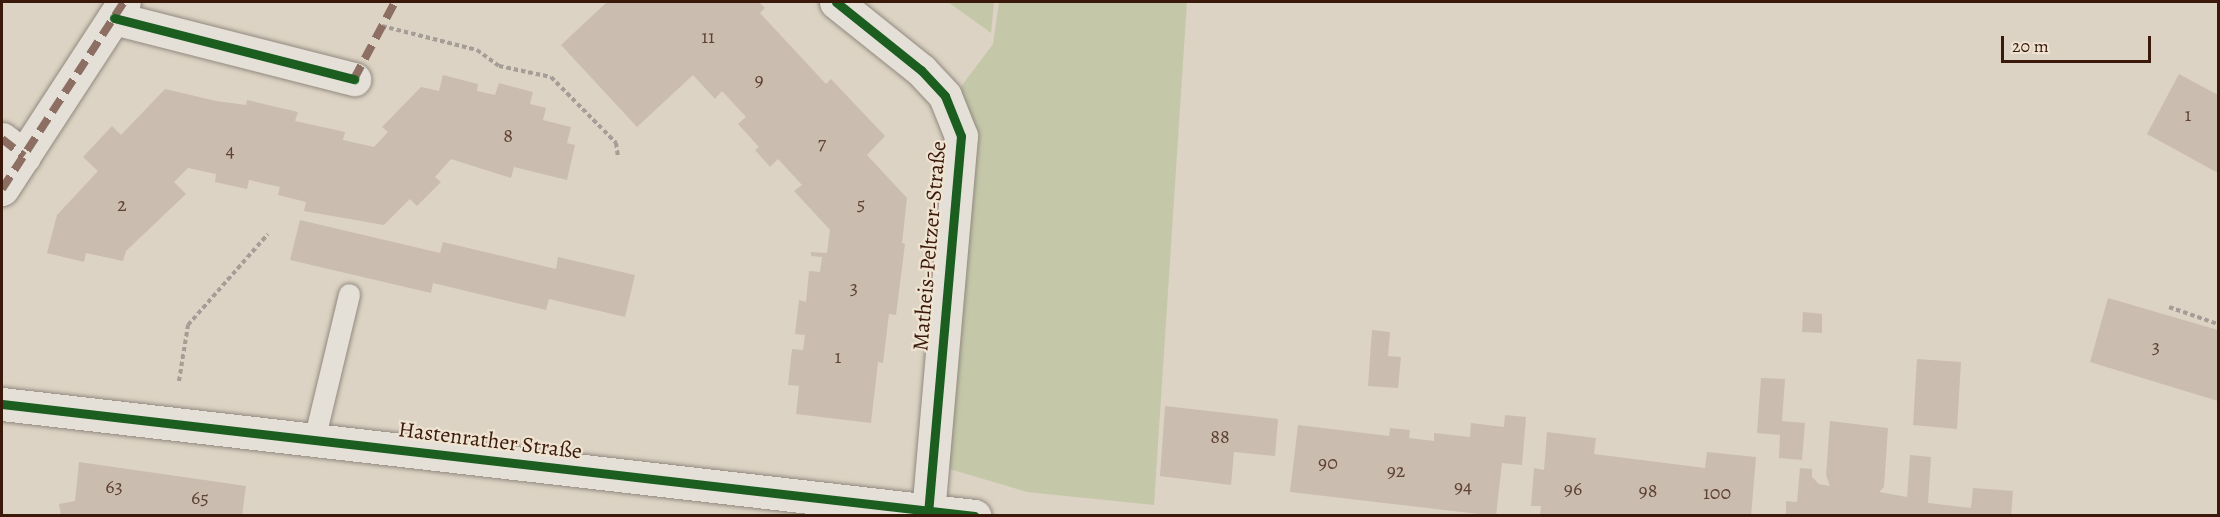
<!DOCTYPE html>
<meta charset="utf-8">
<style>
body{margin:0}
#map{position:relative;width:2220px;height:517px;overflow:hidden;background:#dcd3c4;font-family:Alegreya,serif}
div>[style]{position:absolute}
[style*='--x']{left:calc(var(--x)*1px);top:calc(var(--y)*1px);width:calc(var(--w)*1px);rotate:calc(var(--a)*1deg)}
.green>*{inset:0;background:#c4c8a9}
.building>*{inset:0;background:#cbbcb0}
.path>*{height:4px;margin-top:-2px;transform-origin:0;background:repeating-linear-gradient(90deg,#a59d96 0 4.5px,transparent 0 7.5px)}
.roads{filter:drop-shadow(0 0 2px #92897e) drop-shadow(0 0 2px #92897e)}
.service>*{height:21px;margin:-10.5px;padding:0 10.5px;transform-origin:10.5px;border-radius:10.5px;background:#e4e0d8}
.minor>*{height:33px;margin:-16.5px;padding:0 16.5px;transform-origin:16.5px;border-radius:16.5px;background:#e4e0d8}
.quiet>*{height:8px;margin-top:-4px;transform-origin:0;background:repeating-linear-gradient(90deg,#8d6e63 0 15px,transparent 0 23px)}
.cycleway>*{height:9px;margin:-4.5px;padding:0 4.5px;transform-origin:4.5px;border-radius:4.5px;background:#1b5e20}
span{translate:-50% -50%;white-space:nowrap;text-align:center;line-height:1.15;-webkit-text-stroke:4.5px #efe4d2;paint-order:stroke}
.number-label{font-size:20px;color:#5f4234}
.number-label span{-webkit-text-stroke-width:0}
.street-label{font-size:22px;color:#3a190a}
.frame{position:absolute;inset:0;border:3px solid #3a190a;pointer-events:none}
.scale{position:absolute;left:2001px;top:36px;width:150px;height:27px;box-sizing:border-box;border:3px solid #3a190a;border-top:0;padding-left:8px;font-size:18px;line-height:21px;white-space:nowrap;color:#3a190a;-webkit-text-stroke:4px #efe4d2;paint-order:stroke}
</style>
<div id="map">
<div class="green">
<div style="clip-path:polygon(948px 2px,994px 2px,991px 33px)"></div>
<div style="clip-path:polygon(999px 2px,1187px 2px,1154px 505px,1027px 492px,946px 468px,957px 92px,993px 44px)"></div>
</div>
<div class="building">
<div style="clip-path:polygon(607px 2px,759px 2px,765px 8px,760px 13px,826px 84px,831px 79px,885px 136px,867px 155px,907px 198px,902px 243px,905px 244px,896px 315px,889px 314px,883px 363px,878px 362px,871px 423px,796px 414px,799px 386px,788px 385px,792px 349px,803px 350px,805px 335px,795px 334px,799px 300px,806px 302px,809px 271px,820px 272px,822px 257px,811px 256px,811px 252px,827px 253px,830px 230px,794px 191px,802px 185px,778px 159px,770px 167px,755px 150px,759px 147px,738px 124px,746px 117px,722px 91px,715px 99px,693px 75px,637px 127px,561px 45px)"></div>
<div style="clip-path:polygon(2179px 74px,2218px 95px,2218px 173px,2147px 134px)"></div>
<div style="clip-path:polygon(443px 75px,478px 84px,477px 91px,495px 95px,499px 83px,533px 92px,530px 104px,546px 108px,543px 120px,571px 127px,567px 143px,575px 145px,567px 180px,514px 167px,511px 178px,451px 159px,435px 177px,441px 182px,417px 206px,410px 199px,384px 225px,304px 211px,306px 202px,278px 195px,280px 187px,249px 180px,247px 189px,215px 182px,216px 174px,188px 168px,174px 182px,186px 194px,126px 251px,123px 261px,86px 253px,84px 262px,47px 253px,57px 215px,98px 171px,83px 157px,112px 126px,121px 135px,165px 89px,216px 101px,246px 105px,247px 100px,298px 112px,295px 121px,345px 132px,343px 140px,374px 147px,388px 132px,382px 127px,421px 87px,439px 91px)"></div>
<div style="clip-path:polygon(300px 220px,440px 253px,443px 242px,556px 269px,558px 257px,635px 275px,625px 317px,549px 299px,546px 310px,433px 283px,431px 293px,290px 260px)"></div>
<div style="clip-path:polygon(2108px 298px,2218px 330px,2218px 401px,2090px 362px)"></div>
<div style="clip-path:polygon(1803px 312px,1822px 314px,1822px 333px,1802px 332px)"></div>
<div style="clip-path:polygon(1372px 330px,1390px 332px,1388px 356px,1401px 357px,1398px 388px,1368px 386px)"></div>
<div style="clip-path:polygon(1917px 359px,1961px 362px,1957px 429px,1913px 425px)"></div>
<div style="clip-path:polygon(1761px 378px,1785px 379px,1782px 421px,1805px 423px,1802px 460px,1779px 458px,1780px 435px,1757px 433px)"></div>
<div style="clip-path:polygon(1165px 406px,1278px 419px,1275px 456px,1234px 452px,1231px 485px,1160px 476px)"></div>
<div style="clip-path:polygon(1505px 415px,1526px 417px,1522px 465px,1502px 463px,1496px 516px,1290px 492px,1298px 425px,1389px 436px,1390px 428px,1410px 430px,1409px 438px,1434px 441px,1434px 433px,1470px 437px,1471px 423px,1504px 427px)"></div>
<div style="clip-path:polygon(1830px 421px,1888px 428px,1884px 487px,1879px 492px,1907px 497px,1910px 455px,1931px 457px,1928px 503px,1971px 508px,1973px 488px,2013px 491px,2011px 516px,1786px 516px,1786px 501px,1797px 502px,1800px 468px,1812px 469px,1812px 477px,1819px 484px,1830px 486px,1826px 475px)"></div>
<div style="clip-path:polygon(1547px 432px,1596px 438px,1594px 454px,1705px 468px,1707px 452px,1756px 457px,1751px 516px,1540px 516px,1541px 506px,1531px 506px,1534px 468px,1544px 470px)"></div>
<div style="clip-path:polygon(79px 462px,246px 486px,242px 516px,61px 516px,59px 504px,75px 501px)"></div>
</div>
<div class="path">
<div style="--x:382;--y:26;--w:98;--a:14.2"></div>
<div style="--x:477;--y:50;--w:27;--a:36"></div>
<div style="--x:499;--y:66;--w:53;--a:11.9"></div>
<div style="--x:551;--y:77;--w:93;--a:45.4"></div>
<div style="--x:616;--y:143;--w:15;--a:82"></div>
<div style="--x:2169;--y:307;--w:52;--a:19.1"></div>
<div style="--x:179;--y:381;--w:57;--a:-80.9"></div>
<div style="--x:188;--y:325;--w:121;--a:-48.7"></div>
</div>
<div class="roads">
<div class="service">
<div style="--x:314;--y:440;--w:150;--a:-76.5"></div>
</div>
<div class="minor">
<div style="--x:836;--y:2;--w:109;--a:38.7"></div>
<div style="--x:921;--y:70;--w:35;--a:47"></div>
<div style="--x:945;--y:96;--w:43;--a:68.2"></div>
<div style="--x:961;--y:136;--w:375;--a:95"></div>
<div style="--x:114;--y:18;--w:248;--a:14.3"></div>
<div style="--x:2;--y:139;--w:28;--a:38"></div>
<div style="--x:2;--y:189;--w:223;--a:-56.9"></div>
<div style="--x:2;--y:404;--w:979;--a:6.57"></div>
</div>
</div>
<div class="quiet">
<div style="--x:349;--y:78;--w:5;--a:11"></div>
<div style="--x:354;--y:79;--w:87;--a:-62"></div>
<div style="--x:2;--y:139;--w:28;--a:38"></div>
<div style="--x:2;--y:189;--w:223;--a:-56.9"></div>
</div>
<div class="cycleway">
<div style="--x:836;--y:2;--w:109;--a:38.7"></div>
<div style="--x:921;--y:70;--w:35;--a:47"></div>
<div style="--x:945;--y:96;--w:43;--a:68.2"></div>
<div style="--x:961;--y:136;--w:375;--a:95"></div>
<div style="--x:114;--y:18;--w:248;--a:14.3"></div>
<div style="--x:2;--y:404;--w:979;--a:6.57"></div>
</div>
<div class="number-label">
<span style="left:708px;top:36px">11</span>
<span style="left:759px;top:79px">9</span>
<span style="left:2188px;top:114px">1</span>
<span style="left:508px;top:135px">8</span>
<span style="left:822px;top:142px">7</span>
<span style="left:230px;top:150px">4</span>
<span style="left:861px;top:203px">5</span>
<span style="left:122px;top:204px">2</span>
<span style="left:854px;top:287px">3</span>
<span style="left:2156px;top:346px">3</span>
<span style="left:838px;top:356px">1</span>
<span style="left:1220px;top:436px">88</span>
<span style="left:1328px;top:462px">90</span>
<span style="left:1396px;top:470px">92</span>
<span style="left:114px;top:486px">63</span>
<span style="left:1463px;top:486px">94</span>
<span style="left:1573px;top:488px">96</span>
<span style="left:1648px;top:490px">98</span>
<span style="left:1717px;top:492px">100</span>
<span style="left:200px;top:497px">65</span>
</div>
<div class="street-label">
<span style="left:930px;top:246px;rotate:-85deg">Matheis-Peltzer-Straße</span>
<span style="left:490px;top:441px;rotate:7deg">Hastenrather Straße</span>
</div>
<div class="frame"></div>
<div class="scale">20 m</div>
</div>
